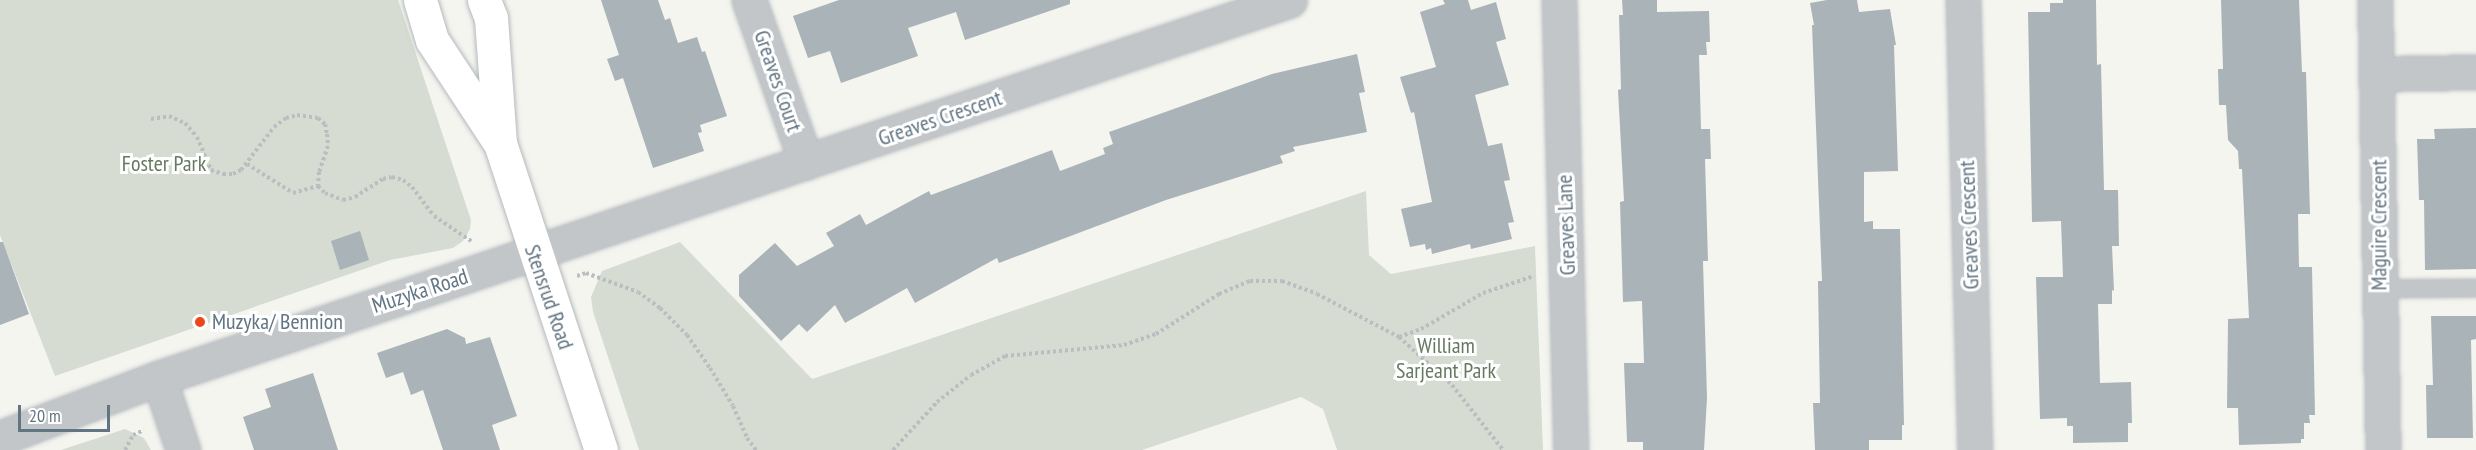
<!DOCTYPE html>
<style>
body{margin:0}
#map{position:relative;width:2476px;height:450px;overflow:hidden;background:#f5f5f0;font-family:"PT Sans Narrow",sans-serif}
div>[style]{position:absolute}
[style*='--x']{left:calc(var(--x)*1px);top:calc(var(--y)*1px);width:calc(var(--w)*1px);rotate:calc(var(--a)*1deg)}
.green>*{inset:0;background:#d6dcd1}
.building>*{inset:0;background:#aab3b7}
.path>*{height:4px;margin-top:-2px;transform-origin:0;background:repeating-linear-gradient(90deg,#bbbec0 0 3px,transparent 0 6px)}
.roads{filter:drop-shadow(0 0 2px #b4babe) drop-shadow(0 0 2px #b4babe)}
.lane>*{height:16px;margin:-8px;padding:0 8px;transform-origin:8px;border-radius:8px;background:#c2c6c9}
.street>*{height:33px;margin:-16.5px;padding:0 16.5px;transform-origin:16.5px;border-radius:16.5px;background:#c2c6c9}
.secondary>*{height:33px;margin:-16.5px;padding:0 16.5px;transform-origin:16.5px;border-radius:16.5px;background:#fff}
.dots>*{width:16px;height:16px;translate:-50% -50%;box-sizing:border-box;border:3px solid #fff;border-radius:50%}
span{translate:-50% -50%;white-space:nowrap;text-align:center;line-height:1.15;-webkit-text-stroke:6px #fff;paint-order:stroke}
.street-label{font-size:22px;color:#627583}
.park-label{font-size:22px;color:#677a61}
.poi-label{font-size:22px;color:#627583}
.left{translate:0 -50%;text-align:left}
.scale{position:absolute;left:18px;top:405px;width:92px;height:27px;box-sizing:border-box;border:3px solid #627583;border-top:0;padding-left:8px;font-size:18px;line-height:21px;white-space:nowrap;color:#627583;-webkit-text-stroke:4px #fff;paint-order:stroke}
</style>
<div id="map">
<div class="green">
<div style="clip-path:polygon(0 0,398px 0,471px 220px,470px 229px,463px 241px,453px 248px,390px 260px,55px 376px,0 235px)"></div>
<div style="clip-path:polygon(1366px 191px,1369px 255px,1391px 274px,1535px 246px,1543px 450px,1337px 450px,1323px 409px,1301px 397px,1142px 450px,639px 450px,593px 312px,591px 297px,602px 271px,680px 242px,812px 379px)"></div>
<div style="clip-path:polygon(125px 429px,144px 438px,151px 450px,61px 450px)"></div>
</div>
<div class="building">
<div style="clip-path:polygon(601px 0,658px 0,665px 20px,670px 18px,678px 43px,697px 37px,702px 52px,705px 51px,727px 116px,700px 125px,702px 132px,698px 133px,704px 151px,653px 168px,623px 78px,615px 81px,607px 59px,619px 55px)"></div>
<div style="clip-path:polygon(839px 0,1070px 0,1070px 4px,965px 40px,956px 12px,908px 28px,918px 56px,841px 83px,830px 51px,808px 58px,793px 16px)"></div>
<div style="clip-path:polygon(1443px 0,1468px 0,1471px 10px,1496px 2px,1506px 39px,1496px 42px,1509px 85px,1475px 95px,1488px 146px,1502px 143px,1510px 180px,1504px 181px,1514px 222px,1508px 223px,1512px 239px,1471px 249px,1470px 244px,1432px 254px,1431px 248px,1426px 250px,1425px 244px,1410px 247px,1401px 209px,1432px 202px,1414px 112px,1411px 113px,1400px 77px,1436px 67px,1420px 12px,1445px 4px)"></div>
<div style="clip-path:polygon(1622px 0,1657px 0,1657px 12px,1709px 11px,1710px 42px,1706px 42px,1707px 55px,1699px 55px,1701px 129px,1710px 129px,1711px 159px,1705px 159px,1708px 261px,1703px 261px,1707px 398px,1704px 450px,1643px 450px,1643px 442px,1627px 442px,1624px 363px,1644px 363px,1642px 301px,1623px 302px,1620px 202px,1624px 201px,1618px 90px,1621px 89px,1619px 15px,1623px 15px)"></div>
<div style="clip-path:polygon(1827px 0,1857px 0,1859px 12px,1890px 9px,1896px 45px,1894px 45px,1898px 171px,1864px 172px,1864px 222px,1873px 221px,1873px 229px,1900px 229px,1904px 425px,1902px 425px,1902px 440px,1869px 440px,1869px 450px,1815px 450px,1813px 403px,1820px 403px,1818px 281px,1822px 281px,1812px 25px,1814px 25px,1810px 3px)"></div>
<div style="clip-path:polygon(2063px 0,2096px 0,2097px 65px,2101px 64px,2104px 190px,2118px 190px,2119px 246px,2112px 246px,2114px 291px,2112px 290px,2112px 304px,2098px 304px,2100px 383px,2131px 382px,2132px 423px,2128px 423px,2128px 442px,2073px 443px,2073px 426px,2067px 426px,2067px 418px,2040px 419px,2036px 277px,2063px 277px,2061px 221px,2032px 222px,2028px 12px,2050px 12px,2050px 3px,2063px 3px)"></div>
<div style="clip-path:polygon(2221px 0,2299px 0,2302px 72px,2306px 72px,2310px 214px,2298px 214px,2299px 267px,2312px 267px,2315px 415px,2309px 415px,2310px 423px,2304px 423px,2304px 439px,2301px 439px,2301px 443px,2239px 445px,2238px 408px,2227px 408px,2228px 319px,2249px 318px,2242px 169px,2239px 169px,2238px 151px,2228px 140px,2226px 105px,2219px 105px,2218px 69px,2223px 69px)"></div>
<div style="clip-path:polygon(1357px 54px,1365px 92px,1359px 93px,1367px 132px,1293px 147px,1295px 151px,1280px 156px,1283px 163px,1166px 200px,999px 263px,997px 258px,915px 303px,907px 288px,845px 323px,835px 305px,807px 332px,799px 324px,781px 341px,739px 296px,739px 275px,775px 243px,797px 266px,834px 246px,826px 233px,860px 214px,866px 225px,929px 191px,931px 195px,1052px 150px,1060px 171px,1105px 154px,1103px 148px,1113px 144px,1109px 132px,1272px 74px)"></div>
<div style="clip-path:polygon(2476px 128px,2476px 269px,2425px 270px,2424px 200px,2419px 200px,2417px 139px,2435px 139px,2434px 129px)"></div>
<div style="clip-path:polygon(360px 231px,369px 260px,340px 270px,331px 241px)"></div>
<div style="clip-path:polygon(0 242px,3px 242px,29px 314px,0 325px)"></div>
<div style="clip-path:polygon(2431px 316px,2476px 316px,2476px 339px,2471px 340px,2473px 438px,2427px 438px,2426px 385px,2433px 385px)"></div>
<div style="clip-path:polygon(447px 329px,465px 338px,466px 344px,490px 337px,517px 416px,492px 425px,500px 450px,443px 450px,423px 390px,411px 395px,403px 372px,386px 378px,377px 353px)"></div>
<div style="clip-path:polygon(313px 373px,338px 450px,254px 450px,243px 417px,271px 407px,265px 389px)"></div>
</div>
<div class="path">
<div style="--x:151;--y:119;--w:18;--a:-9"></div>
<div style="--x:169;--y:116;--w:17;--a:24"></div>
<div style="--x:185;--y:123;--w:18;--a:49"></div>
<div style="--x:197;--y:137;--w:36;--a:67"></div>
<div style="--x:211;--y:170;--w:13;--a:18"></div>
<div style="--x:223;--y:174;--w:10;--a:0"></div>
<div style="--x:233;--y:174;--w:9;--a:-27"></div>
<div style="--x:241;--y:170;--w:54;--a:-52.5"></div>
<div style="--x:274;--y:127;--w:15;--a:-37"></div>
<div style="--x:286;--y:118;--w:11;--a:-15"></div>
<div style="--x:297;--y:115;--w:21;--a:8"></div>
<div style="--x:318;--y:118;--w:9;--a:41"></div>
<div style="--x:325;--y:124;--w:10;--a:79"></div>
<div style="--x:327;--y:134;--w:12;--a:85"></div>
<div style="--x:328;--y:146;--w:28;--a:109"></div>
<div style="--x:319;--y:172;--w:14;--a:94"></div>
<div style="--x:318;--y:186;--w:10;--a:45"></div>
<div style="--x:325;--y:193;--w:19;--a:21"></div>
<div style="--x:343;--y:200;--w:12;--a:-14"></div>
<div style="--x:355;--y:197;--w:33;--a:-33"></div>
<div style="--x:383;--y:179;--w:9;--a:-13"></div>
<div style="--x:392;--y:177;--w:11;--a:15"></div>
<div style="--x:403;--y:180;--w:11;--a:38"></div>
<div style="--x:412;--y:187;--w:36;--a:53"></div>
<div style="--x:434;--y:216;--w:45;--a:34"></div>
<div style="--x:247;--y:164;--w:54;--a:32.2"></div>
<div style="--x:293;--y:193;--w:26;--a:-16"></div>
<div style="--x:577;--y:276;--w:9;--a:-18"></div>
<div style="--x:586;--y:273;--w:55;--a:20.1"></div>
<div style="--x:638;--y:292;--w:27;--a:36"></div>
<div style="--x:660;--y:308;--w:38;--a:45"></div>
<div style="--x:687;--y:335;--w:40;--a:55.1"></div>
<div style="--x:710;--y:368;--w:44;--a:58.8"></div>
<div style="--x:733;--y:406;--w:35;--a:66"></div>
<div style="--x:747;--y:438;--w:15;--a:53"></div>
<div style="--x:1399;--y:337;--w:23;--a:-20"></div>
<div style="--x:1421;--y:329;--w:72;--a:-30.1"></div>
<div style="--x:1483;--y:293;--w:54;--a:-18.4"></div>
<div style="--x:125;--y:450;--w:17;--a:-62"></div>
<div style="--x:133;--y:435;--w:12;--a:-24"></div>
<div style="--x:893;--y:450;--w:65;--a:-47.5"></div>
<div style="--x:937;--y:402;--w:43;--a:-38.5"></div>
<div style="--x:971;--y:375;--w:39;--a:-29"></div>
<div style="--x:1005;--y:356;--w:120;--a:-5.3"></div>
<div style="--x:1124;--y:345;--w:34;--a:-19"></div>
<div style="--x:1156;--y:334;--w:75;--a:-32.4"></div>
<div style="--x:1219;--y:294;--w:34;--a:-23"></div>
<div style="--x:1250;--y:281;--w:32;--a:0"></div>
<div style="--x:1282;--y:281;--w:37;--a:20"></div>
<div style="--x:1317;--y:294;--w:93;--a:27.7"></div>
<div style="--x:1399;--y:337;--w:72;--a:42.2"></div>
<div style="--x:1452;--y:385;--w:83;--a:51.9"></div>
</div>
<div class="roads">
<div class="lane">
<div style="--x:2379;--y:289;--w:97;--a:-0.6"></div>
</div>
<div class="street">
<div style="--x:749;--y:0;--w:172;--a:70.6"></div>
<div style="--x:1559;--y:0;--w:450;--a:88.5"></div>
<div style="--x:1963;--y:0;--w:450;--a:88.5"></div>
<div style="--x:2375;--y:0;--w:450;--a:89"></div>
<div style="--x:2377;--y:74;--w:99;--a:-1.2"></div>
<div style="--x:159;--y:378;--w:76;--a:71.6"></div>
<div style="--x:0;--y:438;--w:170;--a:-20.7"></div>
<div style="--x:159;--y:378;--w:1192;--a:-18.48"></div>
</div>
<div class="secondary">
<div style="--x:420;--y:0;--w:42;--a:73.3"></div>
<div style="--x:432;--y:40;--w:122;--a:56.7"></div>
<div style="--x:484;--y:0;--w:19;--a:69"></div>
<div style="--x:491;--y:18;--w:125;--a:85.9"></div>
<div style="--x:500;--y:143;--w:323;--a:71.8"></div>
</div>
</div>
<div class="dots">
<div style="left:200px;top:322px;background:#ec4619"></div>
</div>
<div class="street-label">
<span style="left:778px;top:81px;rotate:71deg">Greaves Court</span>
<span style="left:940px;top:118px;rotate:-19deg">Greaves Crescent</span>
<span style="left:1566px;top:225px;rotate:-92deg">Greaves Lane</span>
<span style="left:1969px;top:225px;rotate:-92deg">Greaves Crescent</span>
<span style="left:2379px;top:225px;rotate:-90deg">Maguire Crescent</span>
<span style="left:420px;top:291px;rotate:-18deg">Muzyka Road</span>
<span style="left:549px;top:297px;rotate:71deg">Stensrud Road</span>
</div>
<div class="park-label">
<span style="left:164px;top:164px">Foster Park</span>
<span style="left:1446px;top:358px">William<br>Sarjeant Park</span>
</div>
<div class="poi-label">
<span class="left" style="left:212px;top:322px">Muzyka/ Bennion</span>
</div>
<div class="scale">20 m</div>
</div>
